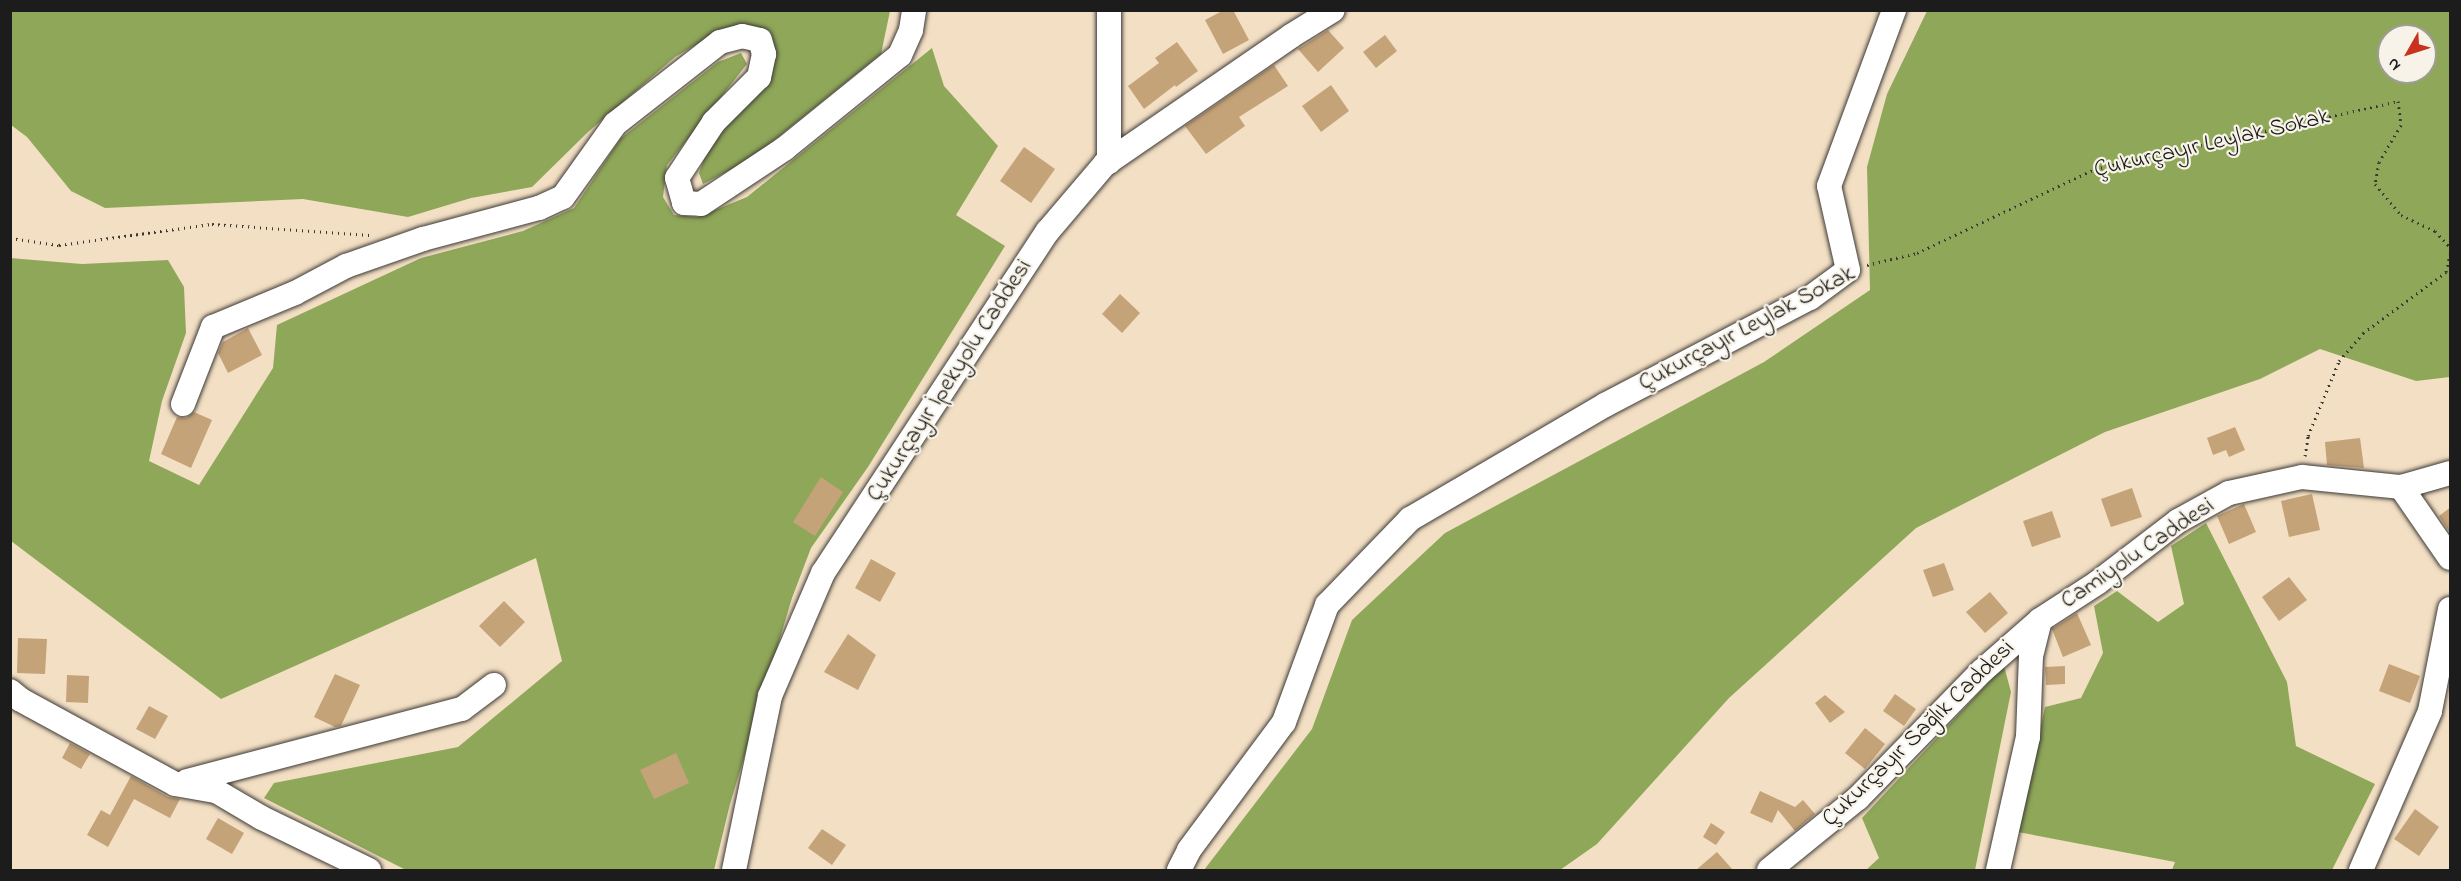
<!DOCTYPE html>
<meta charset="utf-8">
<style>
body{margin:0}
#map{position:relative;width:2461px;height:881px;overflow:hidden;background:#f3dfc4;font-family:"Indie Flower",sans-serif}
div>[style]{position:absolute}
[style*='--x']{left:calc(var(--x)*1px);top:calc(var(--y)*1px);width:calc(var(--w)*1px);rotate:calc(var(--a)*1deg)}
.forest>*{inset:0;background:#8fa759}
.building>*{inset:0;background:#c5a378}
.path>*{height:3px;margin-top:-1.5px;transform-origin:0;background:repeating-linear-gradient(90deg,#3c3935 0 1.5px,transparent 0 6px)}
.roads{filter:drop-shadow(0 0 2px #3c3935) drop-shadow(0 0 2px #3c3935)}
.minor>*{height:24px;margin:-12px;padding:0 12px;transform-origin:12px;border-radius:12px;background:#fff}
span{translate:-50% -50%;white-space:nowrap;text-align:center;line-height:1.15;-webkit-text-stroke:4.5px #f7f3e8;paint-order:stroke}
.street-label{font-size:24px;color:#1c1c1c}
.frame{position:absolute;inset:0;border:12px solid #1c1c1c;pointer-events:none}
.north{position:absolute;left:2377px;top:24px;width:60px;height:60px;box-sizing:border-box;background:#f7f3e8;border:2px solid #9f9d96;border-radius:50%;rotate:231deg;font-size:16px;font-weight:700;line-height:24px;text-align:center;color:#1c1c1c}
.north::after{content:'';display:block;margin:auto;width:21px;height:27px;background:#c8321e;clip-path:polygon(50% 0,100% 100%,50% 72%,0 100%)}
</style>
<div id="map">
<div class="forest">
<div style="clip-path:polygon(11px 11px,890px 11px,881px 54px,751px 159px,703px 184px,699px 173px,705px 156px,775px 53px,770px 31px,748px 25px,721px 30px,675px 57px,588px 132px,532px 187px,471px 198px,408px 217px,303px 199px,105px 208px,71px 191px,27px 137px,11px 125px)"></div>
<div style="clip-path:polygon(evenodd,1927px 11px,2450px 11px,2450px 377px,2416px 381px,2320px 349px,2260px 379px,2105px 432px,1916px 528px,1729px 698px,1597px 844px,1560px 870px,1204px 870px,1312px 729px,1352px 620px,1445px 533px,1764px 362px,1870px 290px,1867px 167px,1887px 94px,1927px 11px,2389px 36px,2425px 36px,2425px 72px,2389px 72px,2389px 36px)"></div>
<div style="clip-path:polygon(932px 48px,944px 86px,998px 146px,956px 215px,1005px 246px,868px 467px,811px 548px,792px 598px,730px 804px,714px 870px,406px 870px,264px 798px,274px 783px,458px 747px,562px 661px,536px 558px,221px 699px,11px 541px,10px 258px,82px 264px,168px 260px,184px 287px,186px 333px,162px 401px,149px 461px,199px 485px,273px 368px,277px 325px,421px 258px,523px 231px,574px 208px,621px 138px,718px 62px,741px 53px,747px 64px,667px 165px,663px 197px,674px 215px,698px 217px,747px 197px)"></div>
<div style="clip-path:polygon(2206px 523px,2287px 682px,2296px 746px,2375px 784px,2332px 870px,2172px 870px,2175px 862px,2018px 832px,2045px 707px,2081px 698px,2103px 653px,2094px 606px,2117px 591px,2158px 622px,2184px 604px,2171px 546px)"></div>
<div style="clip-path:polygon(2004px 666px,2011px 692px,1975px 870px,1866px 870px,1879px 858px,1862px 818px)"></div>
</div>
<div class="building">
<div style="clip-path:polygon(1224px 10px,1233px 10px,1249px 40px,1223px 54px,1205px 20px)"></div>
<div style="clip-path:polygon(1328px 30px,1344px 48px,1318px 72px,1298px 49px)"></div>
<div style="clip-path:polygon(1385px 35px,1397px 51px,1376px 68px,1363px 52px)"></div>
<div style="clip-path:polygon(1177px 42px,1198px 71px,1176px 87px,1175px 85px,1144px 109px,1128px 86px,1159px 63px,1155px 58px)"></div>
<div style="clip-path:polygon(1274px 65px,1288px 86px,1239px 117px,1245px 126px,1206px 154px,1185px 126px)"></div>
<div style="clip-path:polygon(1331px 85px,1349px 111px,1321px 132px,1302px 106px)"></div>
<div style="clip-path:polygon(1024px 147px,1055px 169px,1031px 203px,1000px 181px)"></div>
<div style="clip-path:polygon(1120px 294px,1140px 313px,1122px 333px,1102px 314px)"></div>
<div style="clip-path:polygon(248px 328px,262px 355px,228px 373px,218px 353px,223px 342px)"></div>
<div style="clip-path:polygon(194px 412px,212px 420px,191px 468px,161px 454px,177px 417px,186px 418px)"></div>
<div style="clip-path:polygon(2235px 427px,2245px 450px,2229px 457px,2226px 450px,2213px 455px,2207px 438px)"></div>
<div style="clip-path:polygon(2360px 438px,2364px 468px,2327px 465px,2325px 442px)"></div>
<div style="clip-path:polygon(821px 477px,843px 492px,815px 536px,793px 522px)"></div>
<div style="clip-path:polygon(2132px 488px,2142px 517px,2111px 527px,2101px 499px)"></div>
<div style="clip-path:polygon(2312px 494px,2320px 530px,2289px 537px,2281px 501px)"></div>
<div style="clip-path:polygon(2244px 504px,2256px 532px,2229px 544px,2217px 516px)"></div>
<div style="clip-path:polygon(2451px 507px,2451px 534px,2439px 516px)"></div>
<div style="clip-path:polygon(2052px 511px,2061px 537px,2032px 547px,2023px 521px)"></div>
<div style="clip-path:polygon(871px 559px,896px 573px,880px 602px,855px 588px)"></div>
<div style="clip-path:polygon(1944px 563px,1954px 590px,1933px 597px,1923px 570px)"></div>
<div style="clip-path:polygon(2289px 577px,2307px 600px,2279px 621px,2262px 597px)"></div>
<div style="clip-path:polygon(1990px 592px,2008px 613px,1985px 633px,1966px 612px)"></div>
<div style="clip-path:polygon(504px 601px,525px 622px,500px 647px,479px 626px)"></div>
<div style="clip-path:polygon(2077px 613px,2091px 645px,2063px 657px,2052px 629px)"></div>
<div style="clip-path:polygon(848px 634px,876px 655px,858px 690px,824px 672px)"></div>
<div style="clip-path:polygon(18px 638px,47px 639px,45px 674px,17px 673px)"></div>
<div style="clip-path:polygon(2389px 664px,2420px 676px,2410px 703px,2379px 691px)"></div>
<div style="clip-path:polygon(2065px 666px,2065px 684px,2046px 685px,2045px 667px)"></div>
<div style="clip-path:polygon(335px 674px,360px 685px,341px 726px,335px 727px,314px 717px)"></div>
<div style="clip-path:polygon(67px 675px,89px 676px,88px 703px,66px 702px)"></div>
<div style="clip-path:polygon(1895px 694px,1916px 709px,1904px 726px,1883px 711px)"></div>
<div style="clip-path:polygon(1825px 695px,1845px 712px,1830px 723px,1815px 703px)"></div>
<div style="clip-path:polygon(149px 706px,168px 716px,155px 739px,136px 729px)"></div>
<div style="clip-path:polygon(1865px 728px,1885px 744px,1865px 769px,1845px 753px)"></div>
<div style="clip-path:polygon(70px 743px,90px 754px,81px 769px,62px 758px)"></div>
<div style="clip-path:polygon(676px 753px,689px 783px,654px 799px,640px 770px)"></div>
<div style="clip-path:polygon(131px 776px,168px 797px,180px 799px,170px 818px,134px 799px,108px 847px,87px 835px,101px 810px,110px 815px)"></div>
<div style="clip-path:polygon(1760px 791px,1795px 807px,1803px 800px,1815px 814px,1795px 831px,1778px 810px,1772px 823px,1750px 813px)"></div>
<div style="clip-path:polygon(2415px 809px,2439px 827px,2419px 856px,2394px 839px)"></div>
<div style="clip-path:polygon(218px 818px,244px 833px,232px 854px,206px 839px)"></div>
<div style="clip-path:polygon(1711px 823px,1725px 832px,1716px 845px,1703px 837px)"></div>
<div style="clip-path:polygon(822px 829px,846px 845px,832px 865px,808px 848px)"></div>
<div style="clip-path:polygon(1717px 852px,1733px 870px,1696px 870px)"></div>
</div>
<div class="path">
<div style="--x:10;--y:238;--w:49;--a:8.1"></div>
<div style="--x:59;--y:245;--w:154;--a:-7.8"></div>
<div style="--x:212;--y:224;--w:158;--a:4"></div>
<div style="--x:1867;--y:265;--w:51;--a:-13.5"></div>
<div style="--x:1917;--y:253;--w:197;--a:-25.3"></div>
<div style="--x:2095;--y:169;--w:311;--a:-12.6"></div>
<div style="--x:2398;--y:101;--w:24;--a:83"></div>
<div style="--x:2401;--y:125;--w:43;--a:120.7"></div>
<div style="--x:2379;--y:162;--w:22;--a:100"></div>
<div style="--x:2375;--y:184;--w:40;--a:50"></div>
<div style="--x:2401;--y:215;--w:38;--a:25"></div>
<div style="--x:2435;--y:231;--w:22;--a:47"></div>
<div style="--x:2305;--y:456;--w:20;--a:-81"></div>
<div style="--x:2308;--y:436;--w:81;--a:-67.5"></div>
<div style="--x:2339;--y:361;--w:37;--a:-49"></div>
<div style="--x:2363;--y:333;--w:103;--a:-36.3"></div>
<div style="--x:2446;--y:272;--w:18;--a:-77"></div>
</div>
<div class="roads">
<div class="minor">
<div style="--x:1109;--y:162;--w:152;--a:-90"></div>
<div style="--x:183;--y:404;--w:83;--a:-68.7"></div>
<div style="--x:213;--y:327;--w:89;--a:-22.5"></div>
<div style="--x:295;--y:293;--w:58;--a:-27.9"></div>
<div style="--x:346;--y:266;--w:82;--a:-19.3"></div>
<div style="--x:423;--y:239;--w:120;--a:-15"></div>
<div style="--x:539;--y:208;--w:26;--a:-25"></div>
<div style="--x:563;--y:197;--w:90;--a:-54.5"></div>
<div style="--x:615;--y:124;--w:133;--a:-38"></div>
<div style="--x:720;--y:42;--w:23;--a:-15"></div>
<div style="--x:742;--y:36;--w:18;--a:13"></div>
<div style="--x:760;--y:40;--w:15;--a:74"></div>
<div style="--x:764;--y:54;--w:24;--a:102"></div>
<div style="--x:759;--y:77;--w:64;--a:135"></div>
<div style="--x:714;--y:122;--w:67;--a:123.5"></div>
<div style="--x:677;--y:178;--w:26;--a:74"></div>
<div style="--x:684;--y:203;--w:17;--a:3"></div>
<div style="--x:701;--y:204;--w:100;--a:-33.5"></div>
<div style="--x:784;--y:149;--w:149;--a:-39"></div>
<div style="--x:900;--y:55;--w:27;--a:-66"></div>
<div style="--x:911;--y:30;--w:20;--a:-81"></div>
<div style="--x:2401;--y:487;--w:86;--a:55.4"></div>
<div style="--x:10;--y:691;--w:14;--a:39"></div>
<div style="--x:21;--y:700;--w:175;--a:28.6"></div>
<div style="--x:175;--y:784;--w:42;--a:9.7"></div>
<div style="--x:216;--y:791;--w:53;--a:30.4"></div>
<div style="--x:262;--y:818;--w:119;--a:25.9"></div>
<div style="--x:187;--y:781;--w:284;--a:-14.7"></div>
<div style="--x:462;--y:709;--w:40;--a:-37"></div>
<div style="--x:734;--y:870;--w:178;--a:-78.3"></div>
<div style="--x:770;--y:696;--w:134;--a:-66.7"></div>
<div style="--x:823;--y:573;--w:409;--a:-56.7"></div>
<div style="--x:1048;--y:231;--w:88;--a:-49.6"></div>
<div style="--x:1105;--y:164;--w:226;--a:-34.5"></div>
<div style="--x:1291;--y:36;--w:49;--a:-31.8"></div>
<div style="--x:1179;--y:870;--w:22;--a:-63"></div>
<div style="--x:1189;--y:850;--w:159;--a:-53.4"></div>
<div style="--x:1284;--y:722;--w:125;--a:-69.8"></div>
<div style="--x:1327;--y:605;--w:120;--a:-46"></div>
<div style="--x:1410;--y:519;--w:226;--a:-30.3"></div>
<div style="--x:1605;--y:405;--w:231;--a:-27.6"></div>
<div style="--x:1810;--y:298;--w:47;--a:-36.4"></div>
<div style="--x:1848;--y:270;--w:86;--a:-102.7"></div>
<div style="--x:1829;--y:186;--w:188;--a:-69.7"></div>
<div style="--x:1769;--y:870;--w:114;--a:-39"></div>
<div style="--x:1858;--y:798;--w:177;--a:-45.7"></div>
<div style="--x:1982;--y:671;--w:77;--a:-41.3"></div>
<div style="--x:2040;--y:620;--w:68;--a:-33"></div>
<div style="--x:2097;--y:583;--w:102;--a:-37.4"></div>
<div style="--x:2178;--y:521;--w:58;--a:-28.8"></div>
<div style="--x:2229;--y:493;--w:75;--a:-12.4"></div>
<div style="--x:2302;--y:477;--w:100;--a:5.8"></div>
<div style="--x:2401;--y:487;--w:51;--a:-15.9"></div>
<div style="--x:1998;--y:870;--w:136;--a:-77.3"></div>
<div style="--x:2028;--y:737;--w:81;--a:-87.9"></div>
<div style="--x:2031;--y:656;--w:37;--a:-76"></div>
<div style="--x:2361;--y:870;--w:173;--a:-66.5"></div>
<div style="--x:2430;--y:711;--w:104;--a:-78.9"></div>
</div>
</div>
<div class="street-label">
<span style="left:2212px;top:144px;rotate:-13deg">Çukurçayır Leylak Sokak</span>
<span style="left:1747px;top:329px;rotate:-28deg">Çukurçayır Leylak Sokak</span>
<span style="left:950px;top:381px;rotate:-57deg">Çukurçayır İpekyolu Caddesi</span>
<span style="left:2138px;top:554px;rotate:-34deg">Camiyolu Caddesi</span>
<span style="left:1919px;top:734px;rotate:-44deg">Çukurçayır Sağlık Caddesi</span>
</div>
<div class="frame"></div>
<div class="north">N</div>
</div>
